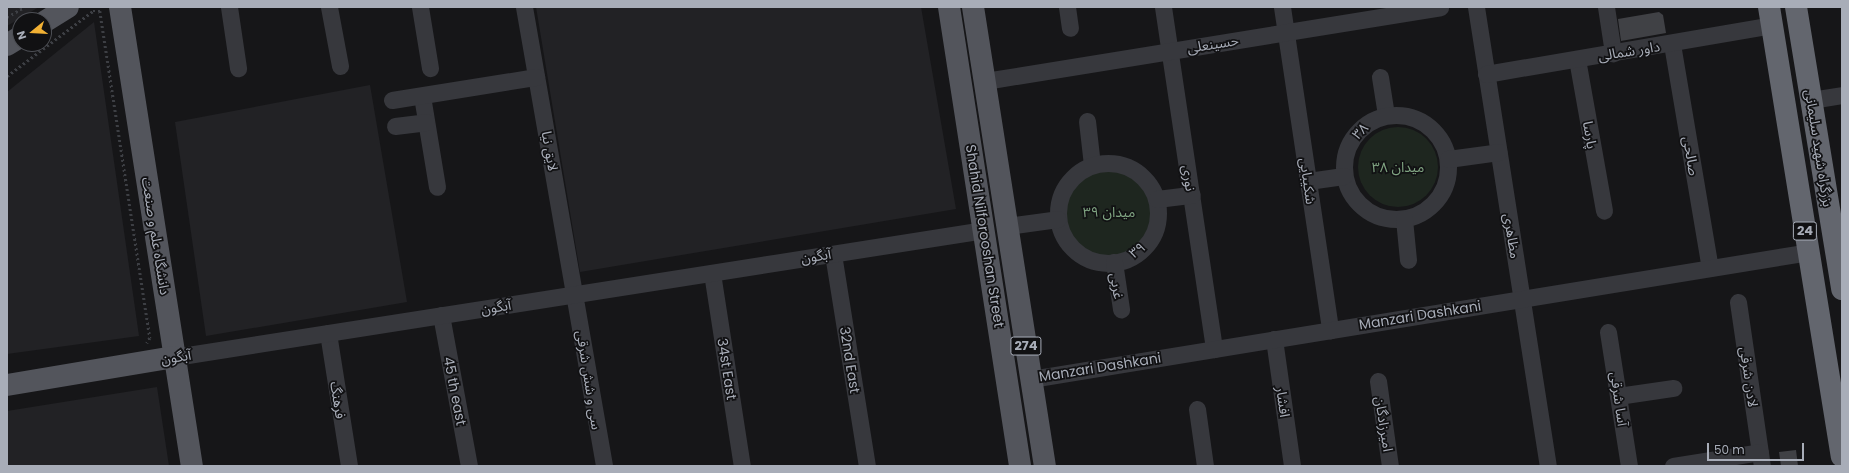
<!DOCTYPE html>
<meta charset="utf-8">
<style>
body{margin:0}
#map{position:relative;width:1849px;height:473px;overflow:hidden;background:#161618;font-family:Poppins,"Noto Sans Arabic",sans-serif}
div>[style]{position:absolute}
[style*='--x']{left:calc(var(--x)*1px);top:calc(var(--y)*1px);width:calc(var(--w)*1px);rotate:calc(var(--a)*1deg)}
.built>*{inset:0;background:#222225}
.green>*{inset:0;background:#1e261f}
.round{border-radius:50%}
.building>*{inset:0;background:#404145}
.path>*{height:2.5px;margin-top:-1.25px;transform-origin:0;background:repeating-linear-gradient(90deg,#3d3f44 0 2px,transparent 0 5px)}
.minor>*{height:17px;margin:-8.5px;padding:0 8.5px;transform-origin:8.5px;border-radius:8.5px;background:#37383d}
.minor>.ring{margin:-8.5px;padding:0;box-sizing:content-box;background:none;border:17px solid #37383d;border-radius:50%}
.major>*{height:22px;margin:-11px;padding:0 11px;transform-origin:11px;border-radius:11px;background:#53555c}
.highway>*{height:22px;margin:-11px;padding:0 11px;transform-origin:11px;border-radius:11px;background:#63666e}
span{translate:-50% -50%;white-space:nowrap;text-align:center;line-height:1.15;-webkit-text-stroke:3.5px #111113;paint-order:stroke}
.shield-label span{padding:1px 3px;background:#111113;border:1px solid;border-radius:3px;-webkit-text-stroke-width:0}
.shield-label{font-size:13px;color:#a8adb8;font-weight:700}
.street-label{font-size:14px;color:#a8adb8}
.park-label{font-size:14px;color:#7fa381}
.frame{position:absolute;inset:0;border:8px solid #a8adb8;pointer-events:none}
.north{position:absolute;left:12px;top:12px;width:40px;height:40px;box-sizing:border-box;background:#111113;border:1px solid #4d4f55;border-radius:50%;rotate:252deg;font-size:11px;font-weight:700;line-height:16px;text-align:center;color:#a8adb8}
.north::after{content:'';display:block;margin:auto;width:14px;height:18px;background:#f2b134;clip-path:polygon(50% 0,100% 100%,50% 72%,0 100%)}
.scale{position:absolute;left:1707px;top:443px;width:97px;height:18px;box-sizing:border-box;border:2px solid #a8adb8;border-top:0;padding-left:5px;font-size:12px;line-height:14px;white-space:nowrap;color:#a8adb8;-webkit-text-stroke:3px #111113;paint-order:stroke}
</style>
<div id="map">
<div class="built">
<div style="clip-path:polygon(7px 7px,39px 7px,7px 26px)"></div>
<div style="clip-path:polygon(536px 7px,921px 7px,956px 209px,580px 272px)"></div>
<div style="clip-path:polygon(94px 22px,139px 336px,7px 354px,7px 92px)"></div>
<div style="clip-path:polygon(370px 85px,407px 302px,206px 336px,175px 122px)"></div>
<div style="clip-path:polygon(157px 387px,169px 466px,7px 466px,7px 411px)"></div>
</div>
<div class="green">
<div class="round" style="left:1358px;top:127px;width:80px;height:80px"></div>
<div style="clip-path:polygon(1122px 165px,1147px 182px,1157px 214px,1151px 239px,1114px 262px,1084px 256px,1058px 219px,1077px 173px)"></div>
</div>
<div class="building">
<div style="clip-path:polygon(1659px 12px,1663px 15px,1666px 33px,1621px 41px,1618px 19px)"></div>
<div style="clip-path:polygon(1796px 450px,1798px 466px,1781px 466px,1779px 452px)"></div>
</div>
<div class="path">
<div style="--x:7;--y:17;--w:20;--a:-30"></div>
<div style="--x:7;--y:76;--w:108;--a:-37.1"></div>
<div style="--x:93;--y:11;--w:7;--a:0"></div>
<div style="--x:100;--y:11;--w:331;--a:81.3"></div>
<div style="--x:150;--y:338;--w:6;--a:121"></div>
</div>
<div class="minor">
<div style="--x:229;--y:7;--w:62;--a:81.6"></div>
<div style="--x:329;--y:7;--w:60;--a:79.4"></div>
<div style="--x:420;--y:7;--w:62;--a:80.7"></div>
<div style="--x:524;--y:7;--w:466;--a:80.1"></div>
<div style="--x:1067;--y:7;--w:21;--a:82"></div>
<div style="--x:1163;--y:7;--w:346;--a:81.5"></div>
<div style="--x:1282;--y:7;--w:327;--a:81.5"></div>
<div style="--x:1476;--y:7;--w:465;--a:81.1"></div>
<div style="--x:1606;--y:7;--w:47;--a:81.3"></div>
<div style="--x:1672;--y:44;--w:227;--a:80.4"></div>
<div style="--x:1577;--y:59;--w:154;--a:79.9"></div>
<div style="--x:1486;--y:74;--w:290;--a:-9.7"></div>
<div style="--x:1380;--y:77;--w:38;--a:81"></div>
<div style="--x:985;--y:81;--w:461;--a:-9.2"></div>
<div style="--x:422;--y:96;--w:92;--a:80.6"></div>
<div style="--x:392;--y:100;--w:146;--a:-9.1"></div>
<div style="--x:1811;--y:100;--w:31;--a:-9"></div>
<div class="ring" style="left:1344px;top:115px;width:87px;height:87px"></div>
<div style="--x:1087;--y:121;--w:44;--a:83.5"></div>
<div style="--x:395;--y:126;--w:31;--a:-7"></div>
<div style="--x:1448;--y:159;--w:51;--a:-7.8"></div>
<div class="ring" style="left:1058px;top:163px;width:83px;height:83px"></div>
<div style="--x:1308;--y:181;--w:36;--a:-8"></div>
<div style="--x:1157;--y:199;--w:35;--a:-7"></div>
<div style="--x:1404;--y:219;--w:41;--a:84.4"></div>
<div style="--x:1007;--y:226;--w:51;--a:-7.8"></div>
<div style="--x:833;--y:254;--w:215;--a:80.9"></div>
<div style="--x:1114;--y:262;--w:48;--a:81.5"></div>
<div style="--x:712;--y:273;--w:195;--a:81.2"></div>
<div style="--x:1738;--y:302;--w:166;--a:81.7"></div>
<div style="--x:441;--y:315;--w:154;--a:79.5"></div>
<div style="--x:1608;--y:332;--w:136;--a:81.1"></div>
<div style="--x:328;--y:333;--w:135;--a:81"></div>
<div style="--x:1274;--y:339;--w:128;--a:81.9"></div>
<div style="--x:175;--y:357;--w:819;--a:-8.92"></div>
<div style="--x:1031;--y:379;--w:788;--a:-9.27"></div>
<div style="--x:1378;--y:381;--w:86;--a:82"></div>
<div style="--x:1618;--y:396;--w:56;--a:-8.3"></div>
<div style="--x:1197;--y:409;--w:58;--a:82"></div>
<div style="--x:1673;--y:466;--w:88;--a:-9.1"></div>
</div>
<div class="major">
<div style="--x:120;--y:7;--w:465;--a:81.1"></div>
<div style="--x:949;--y:7;--w:464;--a:81.2"></div>
<div style="--x:973;--y:7;--w:465;--a:81.1"></div>
<div style="--x:44;--y:22;--w:28;--a:-32"></div>
<div style="--x:7;--y:45;--w:15;--a:-32"></div>
<div style="--x:7;--y:385;--w:170;--a:-9.5"></div>
</div>
<div class="highway">
<div style="--x:1769;--y:7;--w:455;--a:80.8"></div>
<div style="--x:1796;--y:7;--w:286;--a:80.7"></div>
</div>
<div class="shield-label">
<span style="left:1805px;top:231px">24</span>
<span style="left:1026px;top:346px">274</span>
</div>
<div class="street-label">
<span style="left:1213px;top:44px;rotate:-9deg">حسینعلی</span>
<span style="left:1629px;top:51px;rotate:-9deg">داور شمالی</span>
<span style="left:1360px;top:131px;rotate:-46deg">۳۸</span>
<span style="left:1590px;top:135px;rotate:80deg">پارسا</span>
<span style="left:1819px;top:148px;rotate:81deg">بزرگراه شهید سلیمانی</span>
<span style="left:550px;top:151px;rotate:80deg">لایق نیا</span>
<span style="left:1691px;top:156px;rotate:80deg">صالحی</span>
<span style="left:1189px;top:178px;rotate:82deg">نوری</span>
<span style="left:1308px;top:181px;rotate:82deg">شکیبایی</span>
<span style="left:156px;top:236px;rotate:81deg">دانشگاه علم و صنعت</span>
<span style="left:985px;top:236px;rotate:81deg">Shahid Nilforooshan Street</span>
<span style="left:1512px;top:236px;rotate:81deg">مظاهری</span>
<span style="left:1137px;top:250px;rotate:-38deg">۳۹</span>
<span style="left:816px;top:256px;rotate:-9deg">آبگون</span>
<span style="left:1117px;top:286px;rotate:81deg">غربی</span>
<span style="left:496px;top:307px;rotate:-9deg">آبگون</span>
<span style="left:1420px;top:315px;rotate:-9deg">Manzari Dashkani</span>
<span style="left:176px;top:357px;rotate:-9deg">آبگون</span>
<span style="left:850px;top:360px;rotate:81deg">32nd East</span>
<span style="left:1100px;top:367px;rotate:-9deg">Manzari Dashkani</span>
<span style="left:727px;top:369px;rotate:81deg">34st East</span>
<span style="left:1749px;top:377px;rotate:82deg">لادن شرقی</span>
<span style="left:589px;top:380px;rotate:81deg">سی و شش شرقی</span>
<span style="left:455px;top:391px;rotate:79deg">45 th east</span>
<span style="left:1619px;top:399px;rotate:82deg">آسا شرقی</span>
<span style="left:338px;top:400px;rotate:81deg">فرهنگ</span>
<span style="left:1283px;top:402px;rotate:82deg">افشار</span>
<span style="left:1384px;top:424px;rotate:81deg">امیرزادگان</span>
</div>
<div class="park-label">
<span style="left:1398px;top:167px">میدان ۳۸</span>
<span style="left:1109px;top:212px">میدان ۳۹</span>
</div>
<div class="frame"></div>
<div class="north">N</div>
<div class="scale">50 m</div>
</div>
